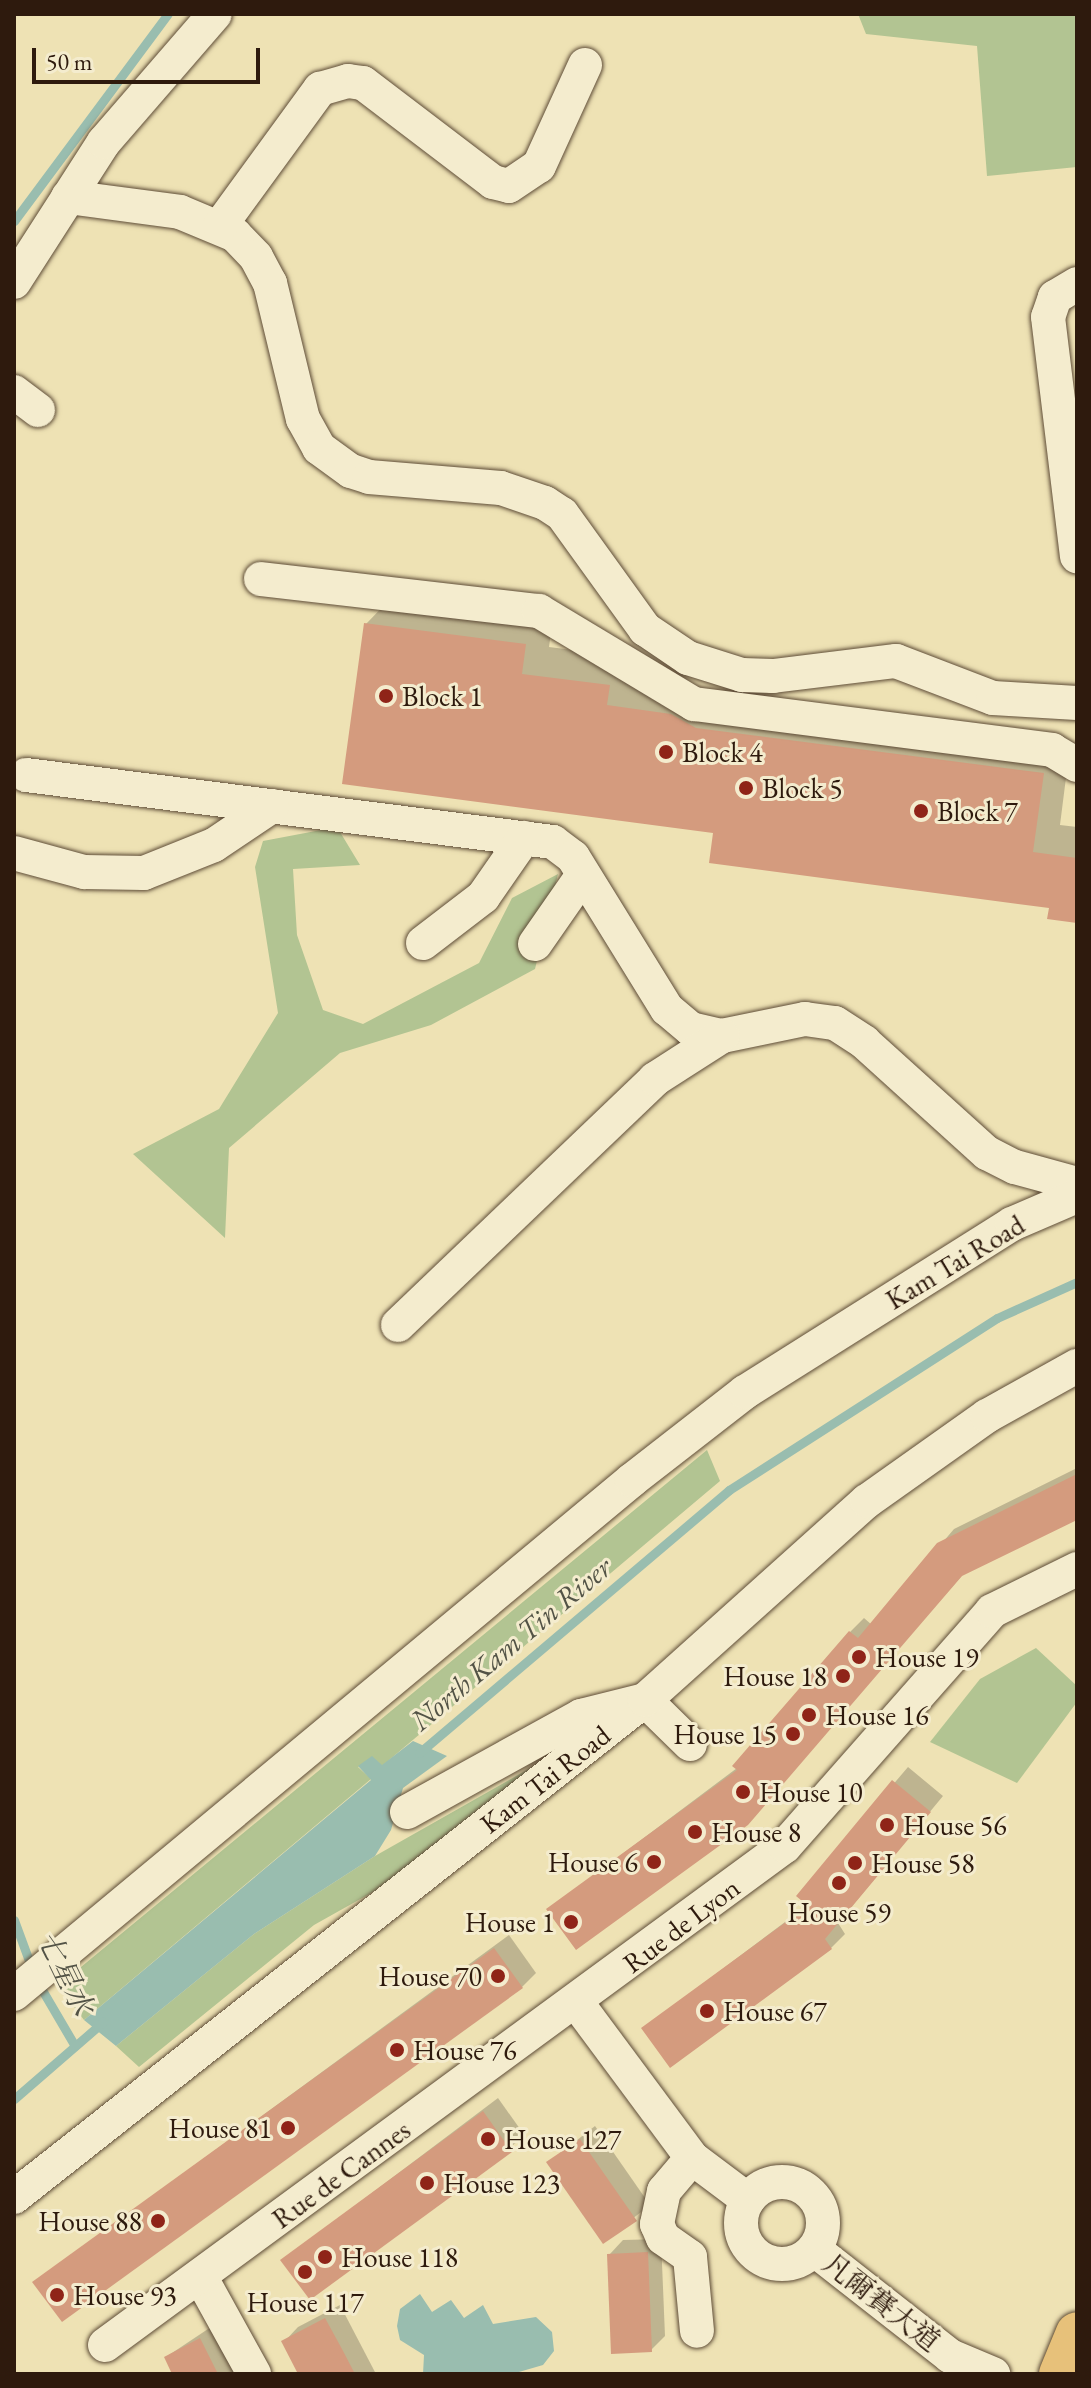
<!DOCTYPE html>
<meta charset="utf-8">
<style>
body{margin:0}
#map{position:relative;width:1091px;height:2388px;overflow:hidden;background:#eee2b4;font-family:"EB Garamond","Noto Serif TC",serif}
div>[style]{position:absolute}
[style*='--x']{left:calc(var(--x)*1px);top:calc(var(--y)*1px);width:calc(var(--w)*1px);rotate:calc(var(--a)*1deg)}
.green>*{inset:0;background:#b2c492}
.water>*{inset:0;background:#99bdaf}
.shadow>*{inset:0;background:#0003}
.stream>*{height:9px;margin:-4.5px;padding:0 4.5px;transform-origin:4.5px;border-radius:4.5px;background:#99bdaf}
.building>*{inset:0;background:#d49b7e}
.roads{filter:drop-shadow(0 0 2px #5e4c37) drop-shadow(0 0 2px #5e4c37)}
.minor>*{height:34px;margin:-17px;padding:0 17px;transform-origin:17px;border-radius:17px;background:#f4ecce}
.minor>.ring{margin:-17px;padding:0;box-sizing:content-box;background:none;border:34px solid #f4ecce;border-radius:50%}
.major>*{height:42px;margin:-21px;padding:0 21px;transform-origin:21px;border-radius:21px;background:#e7c17a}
.dots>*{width:22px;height:22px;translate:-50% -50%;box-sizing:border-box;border:4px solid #f4ecce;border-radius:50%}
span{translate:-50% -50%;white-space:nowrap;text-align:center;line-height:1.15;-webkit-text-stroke:6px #f4ecce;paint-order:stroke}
.poi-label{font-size:28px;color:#2e1a0d}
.left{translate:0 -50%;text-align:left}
.right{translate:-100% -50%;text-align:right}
.street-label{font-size:28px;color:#2e1a0d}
.water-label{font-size:30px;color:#535346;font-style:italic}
.frame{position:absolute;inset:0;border:16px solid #2e1a0d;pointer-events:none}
.scale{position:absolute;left:32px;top:48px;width:228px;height:36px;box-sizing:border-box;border:4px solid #2e1a0d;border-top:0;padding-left:10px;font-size:24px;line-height:28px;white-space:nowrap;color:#2e1a0d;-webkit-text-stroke:6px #f4ecce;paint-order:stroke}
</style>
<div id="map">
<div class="green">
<div style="clip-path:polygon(858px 14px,1077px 14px,1077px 167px,987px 176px,977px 46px,866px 34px)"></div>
<div style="clip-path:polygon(337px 827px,360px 865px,293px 869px,297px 935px,323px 1010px,363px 1024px,479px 963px,512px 898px,558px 874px,535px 969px,431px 1025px,340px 1053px,229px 1148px,225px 1238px,133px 1154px,219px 1109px,278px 1013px,255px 867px,263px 841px)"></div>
<div style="clip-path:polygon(707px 1450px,720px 1481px,382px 1766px,372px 1757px,358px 1767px,371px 1779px,84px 2020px,58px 1986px)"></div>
<div style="clip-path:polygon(1036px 1648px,1077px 1686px,1077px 1702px,1017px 1783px,930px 1742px,980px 1679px)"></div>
<div style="clip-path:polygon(532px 1767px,405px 1874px,314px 1925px,139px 2067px,116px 2046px,254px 1934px,375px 1856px)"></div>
</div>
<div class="water">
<div style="clip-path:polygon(413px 1741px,447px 1756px,403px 1788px,391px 1830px,375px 1856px,254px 1934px,116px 2046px,84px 2020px,371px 1780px,358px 1766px,372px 1756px,382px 1765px)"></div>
<div style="clip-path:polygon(420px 2294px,432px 2312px,451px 2300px,464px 2318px,483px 2305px,493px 2324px,536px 2317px,552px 2332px,554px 2351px,543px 2365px,512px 2374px,423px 2374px,424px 2355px,400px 2340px,397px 2326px,400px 2309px)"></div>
</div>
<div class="shadow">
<div style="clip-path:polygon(393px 596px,553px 617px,549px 647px,636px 658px,634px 678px,699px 687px,724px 701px,1070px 746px,1060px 825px,1077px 827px,1077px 921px,1051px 906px,715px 831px,366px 624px)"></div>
<div style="clip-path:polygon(1077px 1468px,1077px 1517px,965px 1572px,746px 1823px,549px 1909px,737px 1768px,850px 1632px,864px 1618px,872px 1625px,954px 1529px)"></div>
<div style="clip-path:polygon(908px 1767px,943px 1796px,838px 1923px,845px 1934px,831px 1948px,644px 2028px,809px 1904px,799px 1895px)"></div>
<div style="clip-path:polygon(509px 1935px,536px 1973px,522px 1987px,35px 2282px)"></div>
<div style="clip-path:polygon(498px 2098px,525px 2136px,310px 2297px,283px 2260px)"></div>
<div style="clip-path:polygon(595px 2126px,650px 2205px,604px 2241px,549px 2162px)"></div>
<div style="clip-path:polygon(661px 2239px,665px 2336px,651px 2350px,609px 2255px,623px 2240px)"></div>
<div style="clip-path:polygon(340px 2305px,376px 2374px,300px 2374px,284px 2342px,298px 2327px)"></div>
<div style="clip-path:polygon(214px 2325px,240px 2374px,175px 2374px,166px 2357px)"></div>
</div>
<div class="stream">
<div style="--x:14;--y:221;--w:258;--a:-53.4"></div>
<div style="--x:419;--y:1753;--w:407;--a:-40.3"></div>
<div style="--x:729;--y:1490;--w:318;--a:-32.7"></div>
<div style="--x:997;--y:1318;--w:88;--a:-24.2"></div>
<div style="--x:14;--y:1920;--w:52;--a:69.8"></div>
<div style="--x:38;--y:1983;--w:73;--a:59.6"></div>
<div style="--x:14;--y:2099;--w:118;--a:-40.9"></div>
</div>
<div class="building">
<div style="clip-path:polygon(364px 623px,526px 644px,522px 674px,610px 685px,607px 705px,671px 714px,696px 728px,1044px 773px,1033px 852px,1077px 858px,1077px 923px,1047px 919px,1049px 908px,709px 863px,713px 833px,342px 784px)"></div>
<div style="clip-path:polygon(1077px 1474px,1077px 1520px,962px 1576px,748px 1825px,576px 1950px,546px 1909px,737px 1770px,732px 1766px,849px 1631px,858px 1638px,937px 1543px)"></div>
<div style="clip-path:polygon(892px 1780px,931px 1812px,825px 1939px,832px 1949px,670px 2068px,641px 2028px,808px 1906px,796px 1896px)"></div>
<div style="clip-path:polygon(494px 1948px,523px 1988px,62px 2322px,32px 2282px)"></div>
<div style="clip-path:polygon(483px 2111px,512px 2152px,310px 2300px,280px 2260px)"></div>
<div style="clip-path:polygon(580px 2139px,637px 2221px,603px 2244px,546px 2162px)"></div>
<div style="clip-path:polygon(648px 2252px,652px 2352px,611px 2354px,607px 2254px)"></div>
<div style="clip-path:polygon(325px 2318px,342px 2349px,355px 2374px,298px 2374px,281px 2341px)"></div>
<div style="clip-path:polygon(200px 2338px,218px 2374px,172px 2374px,164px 2357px)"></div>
</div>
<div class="roads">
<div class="minor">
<div style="--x:68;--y:197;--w:113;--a:7.6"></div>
<div style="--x:180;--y:212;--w:60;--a:22.7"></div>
<div style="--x:235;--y:235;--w:30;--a:46"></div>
<div style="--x:256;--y:257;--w:30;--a:62"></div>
<div style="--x:270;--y:283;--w:140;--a:76.4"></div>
<div style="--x:303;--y:419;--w:33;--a:61"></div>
<div style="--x:319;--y:448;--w:39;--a:36"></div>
<div style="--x:351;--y:471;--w:19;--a:18"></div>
<div style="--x:369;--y:477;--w:132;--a:4.8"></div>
<div style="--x:501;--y:488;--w:46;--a:18.8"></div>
<div style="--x:545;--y:503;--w:20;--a:33"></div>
<div style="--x:562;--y:514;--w:142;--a:54.2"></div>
<div style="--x:645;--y:629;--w:52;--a:34"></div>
<div style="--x:688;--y:658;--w:57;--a:17.5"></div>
<div style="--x:742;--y:675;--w:31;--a:2"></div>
<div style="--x:773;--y:676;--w:124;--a:-7"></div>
<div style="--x:896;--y:661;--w:104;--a:20.9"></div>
<div style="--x:993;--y:698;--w:84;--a:3.4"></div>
<div style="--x:220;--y:226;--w:170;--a:-53.9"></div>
<div style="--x:320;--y:89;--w:29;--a:-16"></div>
<div style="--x:348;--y:81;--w:15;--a:8"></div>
<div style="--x:363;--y:83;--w:163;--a:37.3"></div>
<div style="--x:493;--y:182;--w:16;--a:14"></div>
<div style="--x:509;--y:186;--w:36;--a:-34"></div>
<div style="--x:539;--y:166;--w:111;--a:-65.5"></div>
<div style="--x:14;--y:282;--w:166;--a:-57.3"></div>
<div style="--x:104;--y:142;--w:169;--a:-49.1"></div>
<div style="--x:1077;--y:284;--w:26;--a:149"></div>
<div style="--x:1055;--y:297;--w:21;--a:109"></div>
<div style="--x:1048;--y:317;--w:241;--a:83.1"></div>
<div style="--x:14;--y:392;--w:30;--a:37"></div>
<div style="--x:261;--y:579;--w:280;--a:6.6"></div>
<div style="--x:539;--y:611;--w:181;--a:31"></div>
<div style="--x:694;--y:704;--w:361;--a:7.3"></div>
<div style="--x:1052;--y:750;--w:29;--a:31"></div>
<div style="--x:26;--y:775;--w:531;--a:7.25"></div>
<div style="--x:553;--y:842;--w:25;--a:37"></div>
<div style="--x:573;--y:857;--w:179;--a:58.3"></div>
<div style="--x:667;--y:1009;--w:31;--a:40"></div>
<div style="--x:691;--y:1029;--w:32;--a:13"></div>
<div style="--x:722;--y:1036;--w:85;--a:-11.6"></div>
<div style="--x:805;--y:1019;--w:30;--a:8"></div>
<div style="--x:835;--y:1023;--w:35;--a:33"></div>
<div style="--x:864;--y:1042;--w:166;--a:42.1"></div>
<div style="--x:987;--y:1153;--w:31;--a:27"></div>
<div style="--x:1015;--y:1167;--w:64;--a:15.3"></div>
<div style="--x:14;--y:853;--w:73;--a:15.2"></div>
<div style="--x:84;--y:872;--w:60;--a:1"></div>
<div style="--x:144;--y:873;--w:75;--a:-21.8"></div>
<div style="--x:214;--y:845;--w:70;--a:-33.9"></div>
<div style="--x:423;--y:943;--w:76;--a:-37.5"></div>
<div style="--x:483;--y:897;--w:72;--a:-55.2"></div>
<div style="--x:535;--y:944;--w:84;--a:-55.2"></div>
<div style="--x:398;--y:1325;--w:356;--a:-43.7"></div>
<div style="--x:655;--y:1079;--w:80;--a:-32.7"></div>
<div style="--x:407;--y:1812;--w:199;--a:-28.9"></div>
<div style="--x:581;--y:1716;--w:66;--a:-14"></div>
<div style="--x:645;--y:1700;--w:63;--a:44.4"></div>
<div style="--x:14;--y:1994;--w:804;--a:-39.75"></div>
<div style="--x:632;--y:1480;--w:143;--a:-37.9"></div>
<div style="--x:745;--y:1392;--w:315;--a:-32.2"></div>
<div style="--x:1012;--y:1224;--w:71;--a:-23.3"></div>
<div style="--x:577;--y:2003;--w:193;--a:53.4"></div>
<div style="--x:692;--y:2158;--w:70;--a:36.9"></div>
<div style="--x:692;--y:2158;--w:43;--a:130.3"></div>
<div style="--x:664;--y:2191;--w:34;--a:102"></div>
<div style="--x:657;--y:2224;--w:15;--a:67"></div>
<div style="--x:663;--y:2238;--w:33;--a:35"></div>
<div style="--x:690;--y:2257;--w:74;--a:84.6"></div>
<div class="ring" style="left:741px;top:2182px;width:48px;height:48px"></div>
<div style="--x:14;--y:2197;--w:803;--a:-38.23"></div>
<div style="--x:645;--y:1700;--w:298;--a:-41.9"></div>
<div style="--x:867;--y:1501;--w:147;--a:-35.3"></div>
<div style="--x:987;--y:1416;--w:103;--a:-29.1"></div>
<div style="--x:815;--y:2250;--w:172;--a:38.1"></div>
<div style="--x:950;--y:2356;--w:47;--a:22.7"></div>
<div style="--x:200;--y:2276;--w:112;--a:61.1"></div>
<div style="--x:105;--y:2345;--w:843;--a:-36.27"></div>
<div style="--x:785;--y:1846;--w:313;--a:-48.6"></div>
<div style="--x:992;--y:1611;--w:95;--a:-26.3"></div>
</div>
<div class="major">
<div style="--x:1060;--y:2374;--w:44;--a:-67.5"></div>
</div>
</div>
<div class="dots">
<div style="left:386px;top:696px;background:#8f2418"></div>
<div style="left:666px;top:752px;background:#8f2418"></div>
<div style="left:746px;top:788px;background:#8f2418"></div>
<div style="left:921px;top:811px;background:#8f2418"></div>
<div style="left:859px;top:1657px;background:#8f2418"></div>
<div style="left:843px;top:1676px;background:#8f2418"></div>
<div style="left:809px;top:1715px;background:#8f2418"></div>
<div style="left:793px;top:1734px;background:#8f2418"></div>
<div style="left:743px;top:1792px;background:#8f2418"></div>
<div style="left:887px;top:1825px;background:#8f2418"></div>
<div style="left:695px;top:1832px;background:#8f2418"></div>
<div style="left:654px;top:1862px;background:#8f2418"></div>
<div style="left:855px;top:1863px;background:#8f2418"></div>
<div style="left:839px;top:1883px;background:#8f2418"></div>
<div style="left:571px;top:1922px;background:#8f2418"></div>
<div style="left:498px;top:1976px;background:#8f2418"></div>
<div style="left:707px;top:2011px;background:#8f2418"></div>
<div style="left:397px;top:2050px;background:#8f2418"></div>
<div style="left:288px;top:2128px;background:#8f2418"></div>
<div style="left:488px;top:2139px;background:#8f2418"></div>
<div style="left:427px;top:2183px;background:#8f2418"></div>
<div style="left:158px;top:2221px;background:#8f2418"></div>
<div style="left:325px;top:2257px;background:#8f2418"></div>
<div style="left:305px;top:2272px;background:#8f2418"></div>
<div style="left:57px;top:2295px;background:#8f2418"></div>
</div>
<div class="poi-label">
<span class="left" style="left:402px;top:696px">Block 1</span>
<span class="left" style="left:682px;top:752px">Block 4</span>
<span class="left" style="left:762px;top:788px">Block 5</span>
<span class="left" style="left:937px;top:811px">Block 7</span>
<span class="left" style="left:875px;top:1657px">House 19</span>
<span class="right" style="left:827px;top:1676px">House 18</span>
<span class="left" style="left:825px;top:1715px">House 16</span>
<span class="right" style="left:777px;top:1734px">House 15</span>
<span class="left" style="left:759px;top:1792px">House 10</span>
<span class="left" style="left:903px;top:1825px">House 56</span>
<span class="left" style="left:711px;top:1832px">House 8</span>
<span class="right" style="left:638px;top:1862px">House 6</span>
<span class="left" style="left:871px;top:1863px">House 58</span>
<span style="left:839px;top:1912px">House 59</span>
<span class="right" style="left:555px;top:1922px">House 1</span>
<span class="right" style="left:482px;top:1976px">House 70</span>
<span class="left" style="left:723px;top:2011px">House 67</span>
<span class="left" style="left:413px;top:2050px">House 76</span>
<span class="right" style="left:272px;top:2128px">House 81</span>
<span class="left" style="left:504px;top:2139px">House 127</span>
<span class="left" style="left:443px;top:2183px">House 123</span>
<span class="right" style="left:142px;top:2221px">House 88</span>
<span class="left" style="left:341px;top:2257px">House 118</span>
<span class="left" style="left:73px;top:2295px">House 93</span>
<span style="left:305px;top:2302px">House 117</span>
</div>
<div class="street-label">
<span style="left:955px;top:1262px;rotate:-31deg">Kam Tai Road</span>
<span style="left:545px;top:1779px;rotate:-38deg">Kam Tai Road</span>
<span style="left:681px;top:1925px;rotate:-37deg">Rue de Lyon</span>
<span style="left:341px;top:2174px;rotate:-36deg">Rue de Cannes</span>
<span style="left:882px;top:2302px;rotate:38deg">凡爾賽大道</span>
</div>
<div class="water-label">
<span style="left:511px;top:1644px;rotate:-40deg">North Kam Tin River</span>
<span style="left:65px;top:1973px;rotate:64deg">七星水</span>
</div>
<div class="frame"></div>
<div class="scale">50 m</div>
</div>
